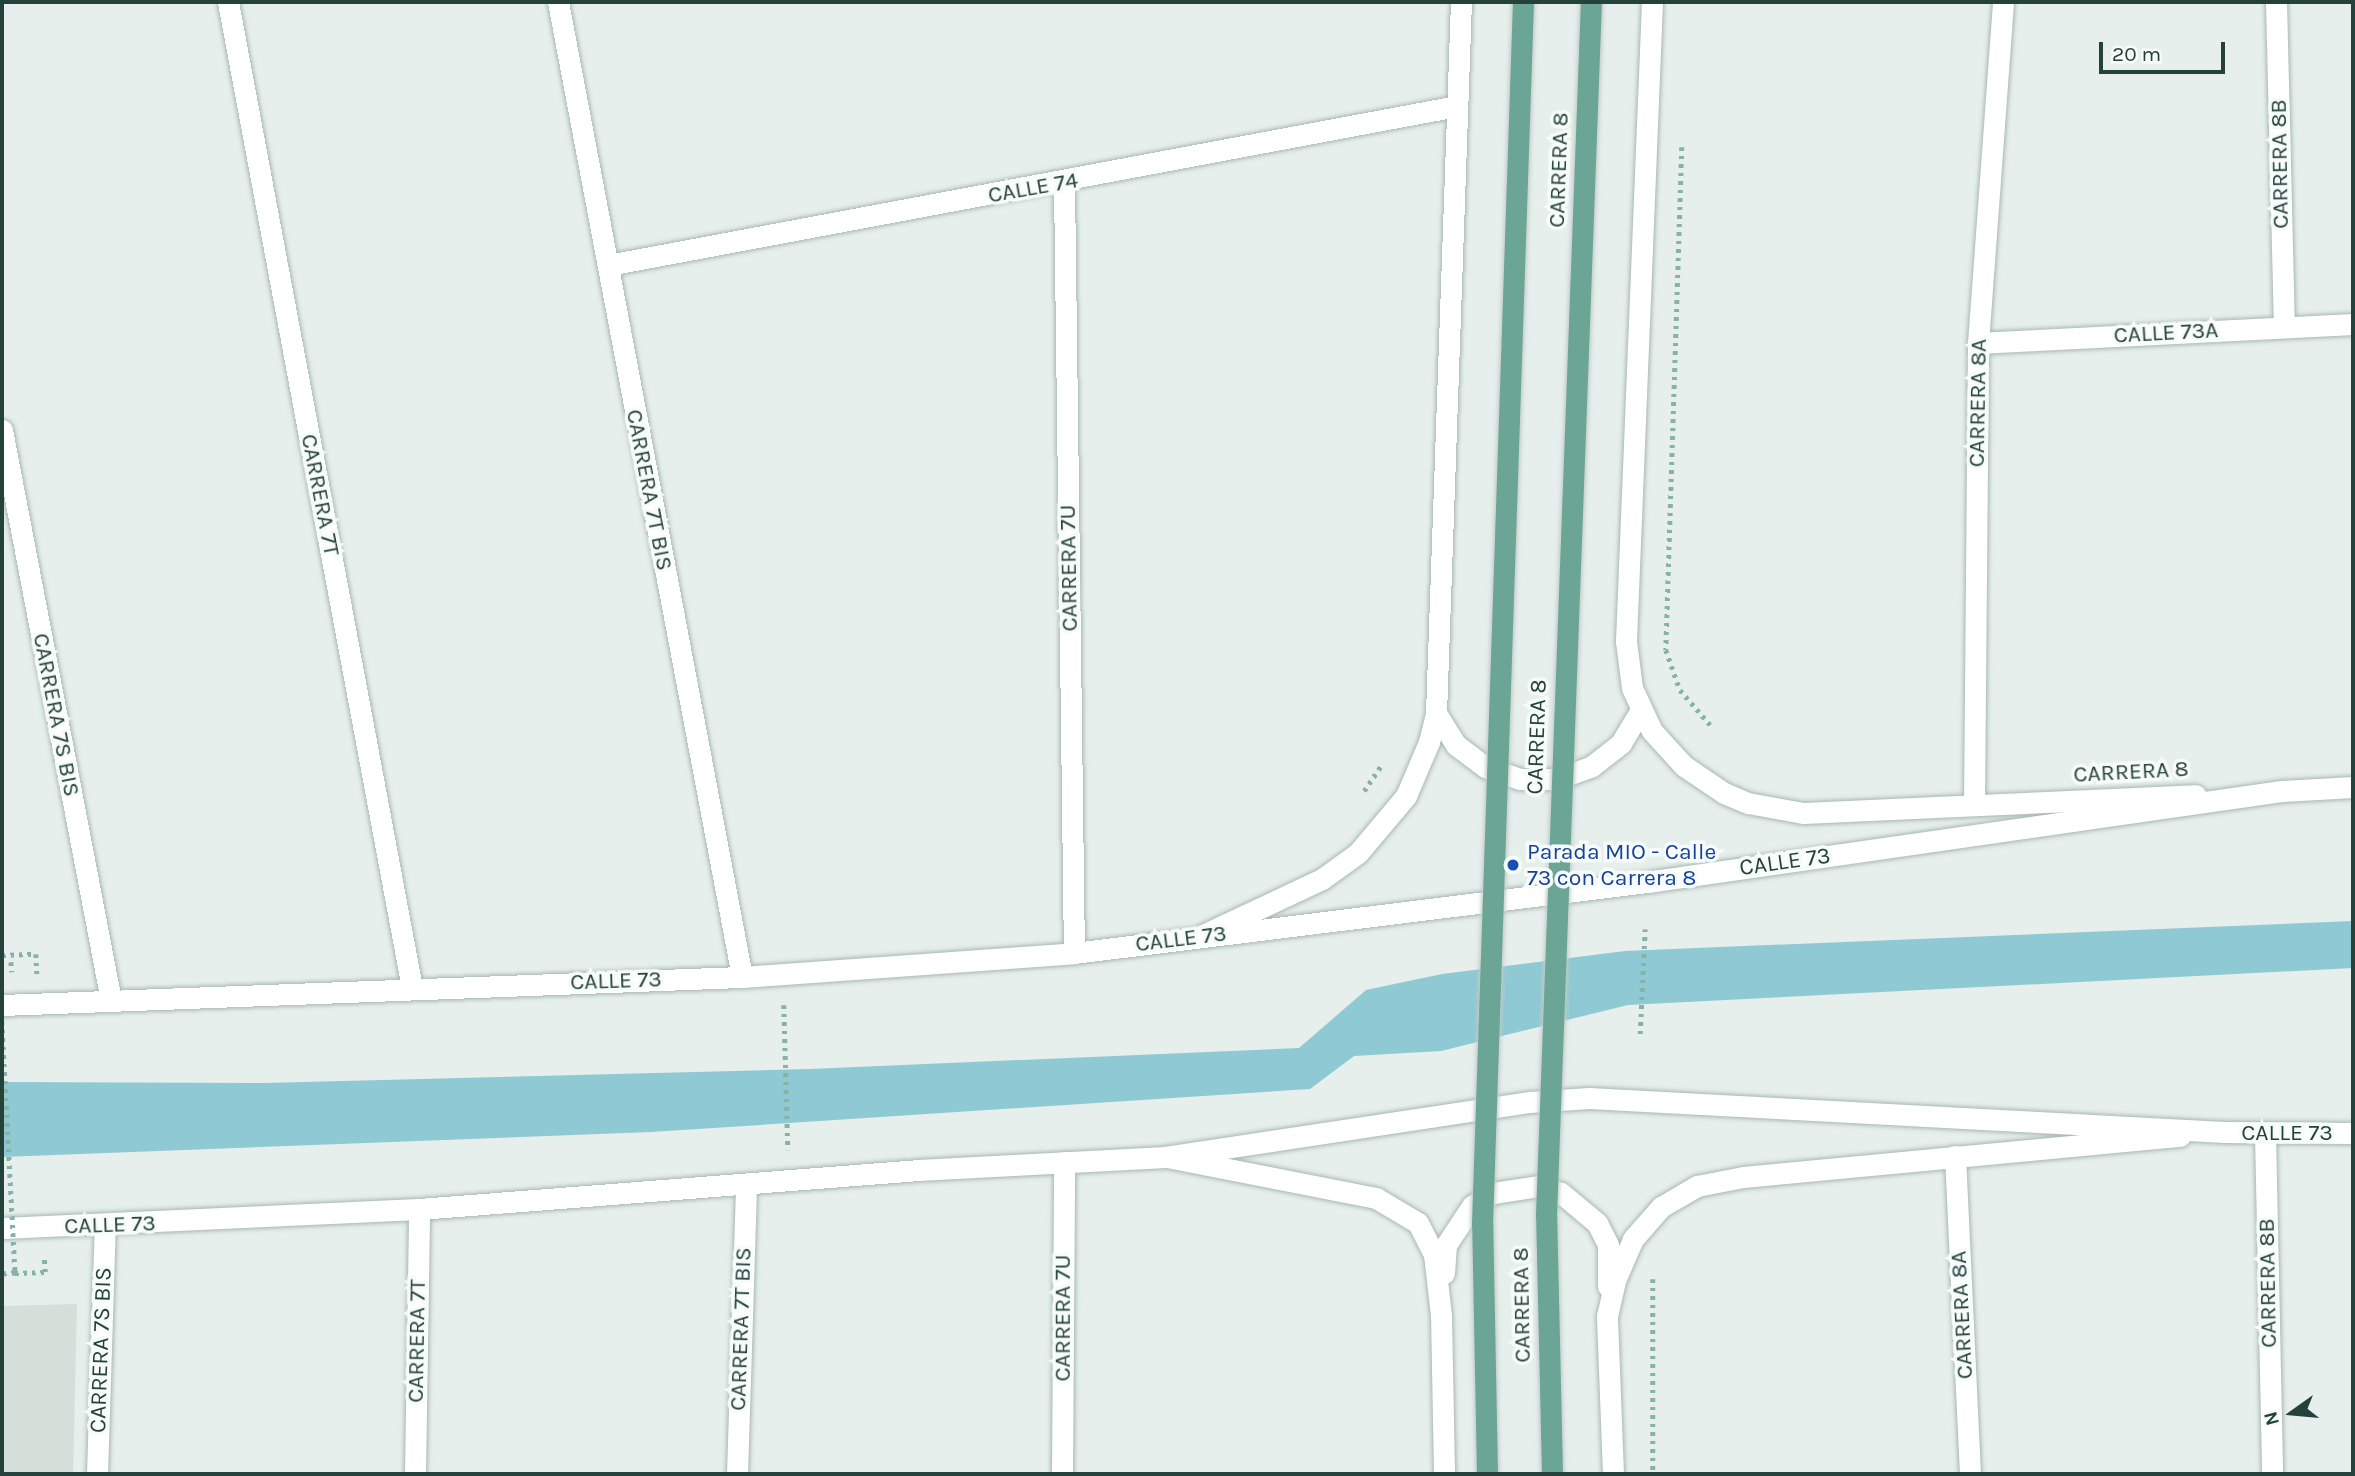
<!DOCTYPE html>
<style>
body{margin:0}
#map{position:relative;width:2355px;height:1476px;overflow:hidden;background:#e6efeb;font-family:Karla,sans-serif}
div>[style]{position:absolute}
[style*='--x']{left:calc(var(--x)*1px);top:calc(var(--y)*1px);width:calc(var(--w)*1px);rotate:calc(var(--a)*1deg)}
.built>*{inset:0;background:#d4dfda}
.water>*{inset:0;background:#8ec9d4}
.path>*{height:4.5px;margin-top:-2.25px;transform-origin:0;background:repeating-linear-gradient(90deg,#86b3a5 0 3.5px,transparent 0 8.5px)}
.roads{filter:drop-shadow(0 0 2px #a8b8b2) drop-shadow(0 0 2px #a8b8b2)}
.minor>*{height:21px;margin:-10.5px;padding:0 10.5px;transform-origin:10.5px;border-radius:10.5px;background:#fff}
.tertiary>*{height:21px;margin:-10.5px;padding:0 10.5px;transform-origin:10.5px;border-radius:10.5px;background:#fff}
.secondary>*{height:21px;margin:-10.5px;padding:0 10.5px;transform-origin:10.5px;border-radius:10.5px;background:#fff}
.path-bridge>*{height:4.5px;margin-top:-2.25px;transform-origin:0;background:repeating-linear-gradient(90deg,#86b3a5 0 3.5px,transparent 0 8.5px)}
.bridges{filter:drop-shadow(0 0 2px #c2cac8) drop-shadow(0 0 2px #c2cac8)}
.primary-bridge>*{height:21px;margin:-10.5px;padding:0 10.5px;transform-origin:10.5px;border-radius:10.5px;background:#6aa596}
.dots>*{width:19px;height:19px;translate:-50% -50%;box-sizing:border-box;border:4px solid #f7fbf9;border-radius:50%}
span{translate:-50% -50%;white-space:nowrap;text-align:center;line-height:1.15;-webkit-text-stroke:7px #f7fbf9;paint-order:stroke}
.street-label{font-size:23px;color:#24423a}
.transit-label{font-size:23px;color:#164399}
.left{translate:0 -50%;text-align:left}
.frame{position:absolute;inset:0;border:4px solid #24423a;pointer-events:none}
.north{position:absolute;left:2257px;top:1378px;width:70px;height:70px;-webkit-text-stroke:5px #f7fbf9;paint-order:stroke;rotate:255deg;font-size:19px;font-weight:700;line-height:28px;text-align:center;color:#24423a}
.north::after{content:'';display:block;margin:auto;width:24px;height:32px;background:#24423a;clip-path:polygon(50% 0,100% 100%,50% 72%,0 100%)}
.scale{position:absolute;left:2099px;top:42px;width:126px;height:32px;box-sizing:border-box;border:4px solid #24423a;border-top:0;padding-left:9px;font-size:21px;line-height:24px;white-space:nowrap;color:#24423a;-webkit-text-stroke:5px #f7fbf9;paint-order:stroke}
</style>
<div id="map">
<div class="built">
<div style="clip-path:polygon(77px 1304px,73px 1474px,2px 1474px,2px 1306px)"></div>
</div>
<div class="water">
<div style="clip-path:polygon(2353px 921px,2353px 968px,1628px 1005px,1441px 1051px,1354px 1056px,1310px 1089px,651px 1132px,2px 1157px,2px 1082px,265px 1083px,810px 1069px,1299px 1048px,1366px 990px,1442px 974px,1625px 951px)"></div>
</div>
<div class="path">
<div style="--x:1682;--y:147;--w:503;--a:91.82"></div>
<div style="--x:1666;--y:650;--w:42;--a:70.7"></div>
<div style="--x:1680;--y:690;--w:49;--a:49.1"></div>
<div style="--x:1364;--y:791;--w:30;--a:-56"></div>
<div style="--x:2;--y:955;--w:34;--a:-2"></div>
<div style="--x:36;--y:954;--w:20;--a:87"></div>
<div style="--x:11;--y:962;--w:10;--a:84"></div>
<div style="--x:784;--y:1005;--w:145;--a:88.4"></div>
<div style="--x:1640;--y:1034;--w:105;--a:-87.3"></div>
<div style="--x:15;--y:1273;--w:30;--a:-2"></div>
<div style="--x:45;--y:1272;--w:14;--a:-94"></div>
<div style="--x:1653;--y:1279;--w:195;--a:90"></div>
</div>
<div class="roads">
<div class="minor">
<div style="--x:228;--y:2;--w:1003;--a:79.43"></div>
<div style="--x:558;--y:2;--w:992;--a:79.31"></div>
<div style="--x:2276;--y:2;--w:325;--a:88.6"></div>
<div style="--x:1064;--y:183;--w:770;--a:89.26"></div>
<div style="--x:608;--y:265;--w:864;--a:-10.61"></div>
<div style="--x:1978;--y:343;--w:375;--a:-2.9"></div>
<div style="--x:2;--y:430;--w:581;--a:79.19"></div>
<div style="--x:1974;--y:805;--w:462;--a:-89.5"></div>
<div style="--x:1978;--y:343;--w:342;--a:-85.8"></div>
<div style="--x:2265;--y:1133;--w:341;--a:88.8"></div>
<div style="--x:1955;--y:1156;--w:318;--a:87.3"></div>
<div style="--x:97;--y:1474;--w:248;--a:-88.2"></div>
<div style="--x:415;--y:1474;--w:265;--a:-89.1"></div>
<div style="--x:737;--y:1474;--w:290;--a:-88.2"></div>
<div style="--x:1062;--y:1474;--w:312;--a:-89.6"></div>
</div>
<div class="tertiary">
<div style="--x:1652;--y:2;--w:640;--a:92.33"></div>
<div style="--x:1626;--y:641;--w:47;--a:82.7"></div>
<div style="--x:1632;--y:688;--w:47;--a:65.1"></div>
<div style="--x:1652;--y:731;--w:47;--a:47.6"></div>
<div style="--x:1684;--y:766;--w:48;--a:34"></div>
<div style="--x:1724;--y:793;--w:26;--a:23"></div>
<div style="--x:1748;--y:803;--w:56;--a:10.3"></div>
<div style="--x:1803;--y:813;--w:393;--a:-2.6"></div>
<div style="--x:1436;--y:713;--w:38;--a:58"></div>
<div style="--x:1456;--y:745;--w:36;--a:37"></div>
<div style="--x:1485;--y:767;--w:37;--a:19"></div>
<div style="--x:1520;--y:779;--w:37;--a:0"></div>
<div style="--x:1557;--y:779;--w:37;--a:-20"></div>
<div style="--x:1592;--y:766;--w:37;--a:-38"></div>
<div style="--x:1621;--y:743;--w:37;--a:-59"></div>
<div style="--x:1203;--y:935;--w:132;--a:-25.2"></div>
<div style="--x:1322;--y:879;--w:44;--a:-35.8"></div>
<div style="--x:1358;--y:853;--w:75;--a:-49.9"></div>
<div style="--x:1406;--y:796;--w:59;--a:-66.9"></div>
<div style="--x:1429;--y:742;--w:30;--a:-76"></div>
<div style="--x:1436;--y:713;--w:711;--a:-87.99"></div>
<div style="--x:1167;--y:1157;--w:213;--a:11.1"></div>
<div style="--x:1376;--y:1198;--w:49;--a:30.8"></div>
<div style="--x:1418;--y:1223;--w:35;--a:63"></div>
<div style="--x:1434;--y:1254;--w:61;--a:83.5"></div>
<div style="--x:1441;--y:1315;--w:159;--a:88.9"></div>
<div style="--x:1444;--y:1273;--w:28;--a:-86"></div>
<div style="--x:1446;--y:1245;--w:47;--a:-56.3"></div>
<div style="--x:1472;--y:1206;--w:25;--a:-32"></div>
<div style="--x:1493;--y:1193;--w:47;--a:-8.7"></div>
<div style="--x:1539;--y:1186;--w:23;--a:18"></div>
<div style="--x:1561;--y:1193;--w:47;--a:39.8"></div>
<div style="--x:1597;--y:1223;--w:25;--a:63"></div>
<div style="--x:1608;--y:1245;--w:41;--a:90"></div>
<div style="--x:1613;--y:1474;--w:158;--a:-92.2"></div>
<div style="--x:1607;--y:1316;--w:39;--a:-77"></div>
<div style="--x:1616;--y:1278;--w:43;--a:-66.4"></div>
<div style="--x:1633;--y:1239;--w:43;--a:-48.8"></div>
<div style="--x:1661;--y:1207;--w:42;--a:-30.3"></div>
<div style="--x:1697;--y:1186;--w:47;--a:-11.1"></div>
<div style="--x:1743;--y:1177;--w:439;--a:-5.4"></div>
</div>
<div class="secondary">
<div style="--x:2;--y:1005;--w:741;--a:-2.17"></div>
<div style="--x:742;--y:977;--w:333;--a:-4.1"></div>
<div style="--x:1074;--y:953;--w:577;--a:-7.06"></div>
<div style="--x:1647;--y:882;--w:641;--a:-8.16"></div>
<div style="--x:2282;--y:791;--w:71;--a:-3.2"></div>
<div style="--x:2;--y:1228;--w:417;--a:-2.6"></div>
<div style="--x:419;--y:1209;--w:502;--a:-4.46"></div>
<div style="--x:919;--y:1170;--w:246;--a:-3"></div>
<div style="--x:1165;--y:1157;--w:369;--a:-8.6"></div>
<div style="--x:1530;--y:1102;--w:59;--a:-3.9"></div>
<div style="--x:1589;--y:1098;--w:636;--a:3.06"></div>
<div style="--x:2224;--y:1132;--w:129;--a:0.4"></div>
</div>
</div>
<div class="path-bridge">
<div style="--x:2;--y:1021;--w:252;--a:87"></div>
<div style="--x:15;--y:1273;--w:13;--a:176"></div>
</div>
<div class="bridges">
<div class="primary-bridge">
<div style="--x:1487;--y:1474;--w:250;--a:-91.1"></div>
<div style="--x:1482;--y:1224;--w:1223;--a:-88.08"></div>
<div style="--x:1552;--y:1474;--w:259;--a:-91.3"></div>
<div style="--x:1546;--y:1215;--w:1214;--a:-87.88"></div>
</div>
</div>
<div class="dots">
<div style="left:1513px;top:865px;background:#1a4fb4"></div>
</div>
<div class="street-label">
<span style="left:2280px;top:164px;rotate:-91deg">CARRERA 8B</span>
<span style="left:1559px;top:170px;rotate:-88deg">CARRERA 8</span>
<span style="left:1033px;top:188px;rotate:-10deg">CALLE 74</span>
<span style="left:2166px;top:333px;rotate:-3deg">CALLE 73A</span>
<span style="left:1978px;top:403px;rotate:-89deg">CARRERA 8A</span>
<span style="left:649px;top:490px;rotate:79deg">CARRERA 7T BIS</span>
<span style="left:320px;top:495px;rotate:79deg">CARRERA 7T</span>
<span style="left:1069px;top:568px;rotate:-91deg">CARRERA 7U</span>
<span style="left:56px;top:715px;rotate:79deg">CARRERA 7S BIS</span>
<span style="left:1537px;top:737px;rotate:-88deg">CARRERA 8</span>
<span style="left:2131px;top:772px;rotate:-3deg">CARRERA 8</span>
<span style="left:1785px;top:862px;rotate:-8deg">CALLE 73</span>
<span style="left:1181px;top:939px;rotate:-7deg">CALLE 73</span>
<span style="left:616px;top:981px;rotate:-2deg">CALLE 73</span>
<span style="left:2287px;top:1133px">CALLE 73</span>
<span style="left:110px;top:1225px;rotate:-2deg">CALLE 73</span>
<span style="left:2268px;top:1283px;rotate:-91deg">CARRERA 8B</span>
<span style="left:1522px;top:1305px;rotate:-91deg">CARRERA 8</span>
<span style="left:1962px;top:1315px;rotate:-93deg">CARRERA 8A</span>
<span style="left:1063px;top:1318px;rotate:-90deg">CARRERA 7U</span>
<span style="left:741px;top:1329px;rotate:-88deg">CARRERA 7T BIS</span>
<span style="left:417px;top:1341px;rotate:-89deg">CARRERA 7T</span>
<span style="left:101px;top:1350px;rotate:-88deg">CARRERA 7S BIS</span>
</div>
<div class="transit-label">
<span class="left" style="left:1527px;top:865px">Parada MIO - Calle<br>73 con Carrera 8</span>
</div>
<div class="frame"></div>
<div class="north">N</div>
<div class="scale">20 m</div>
</div>
